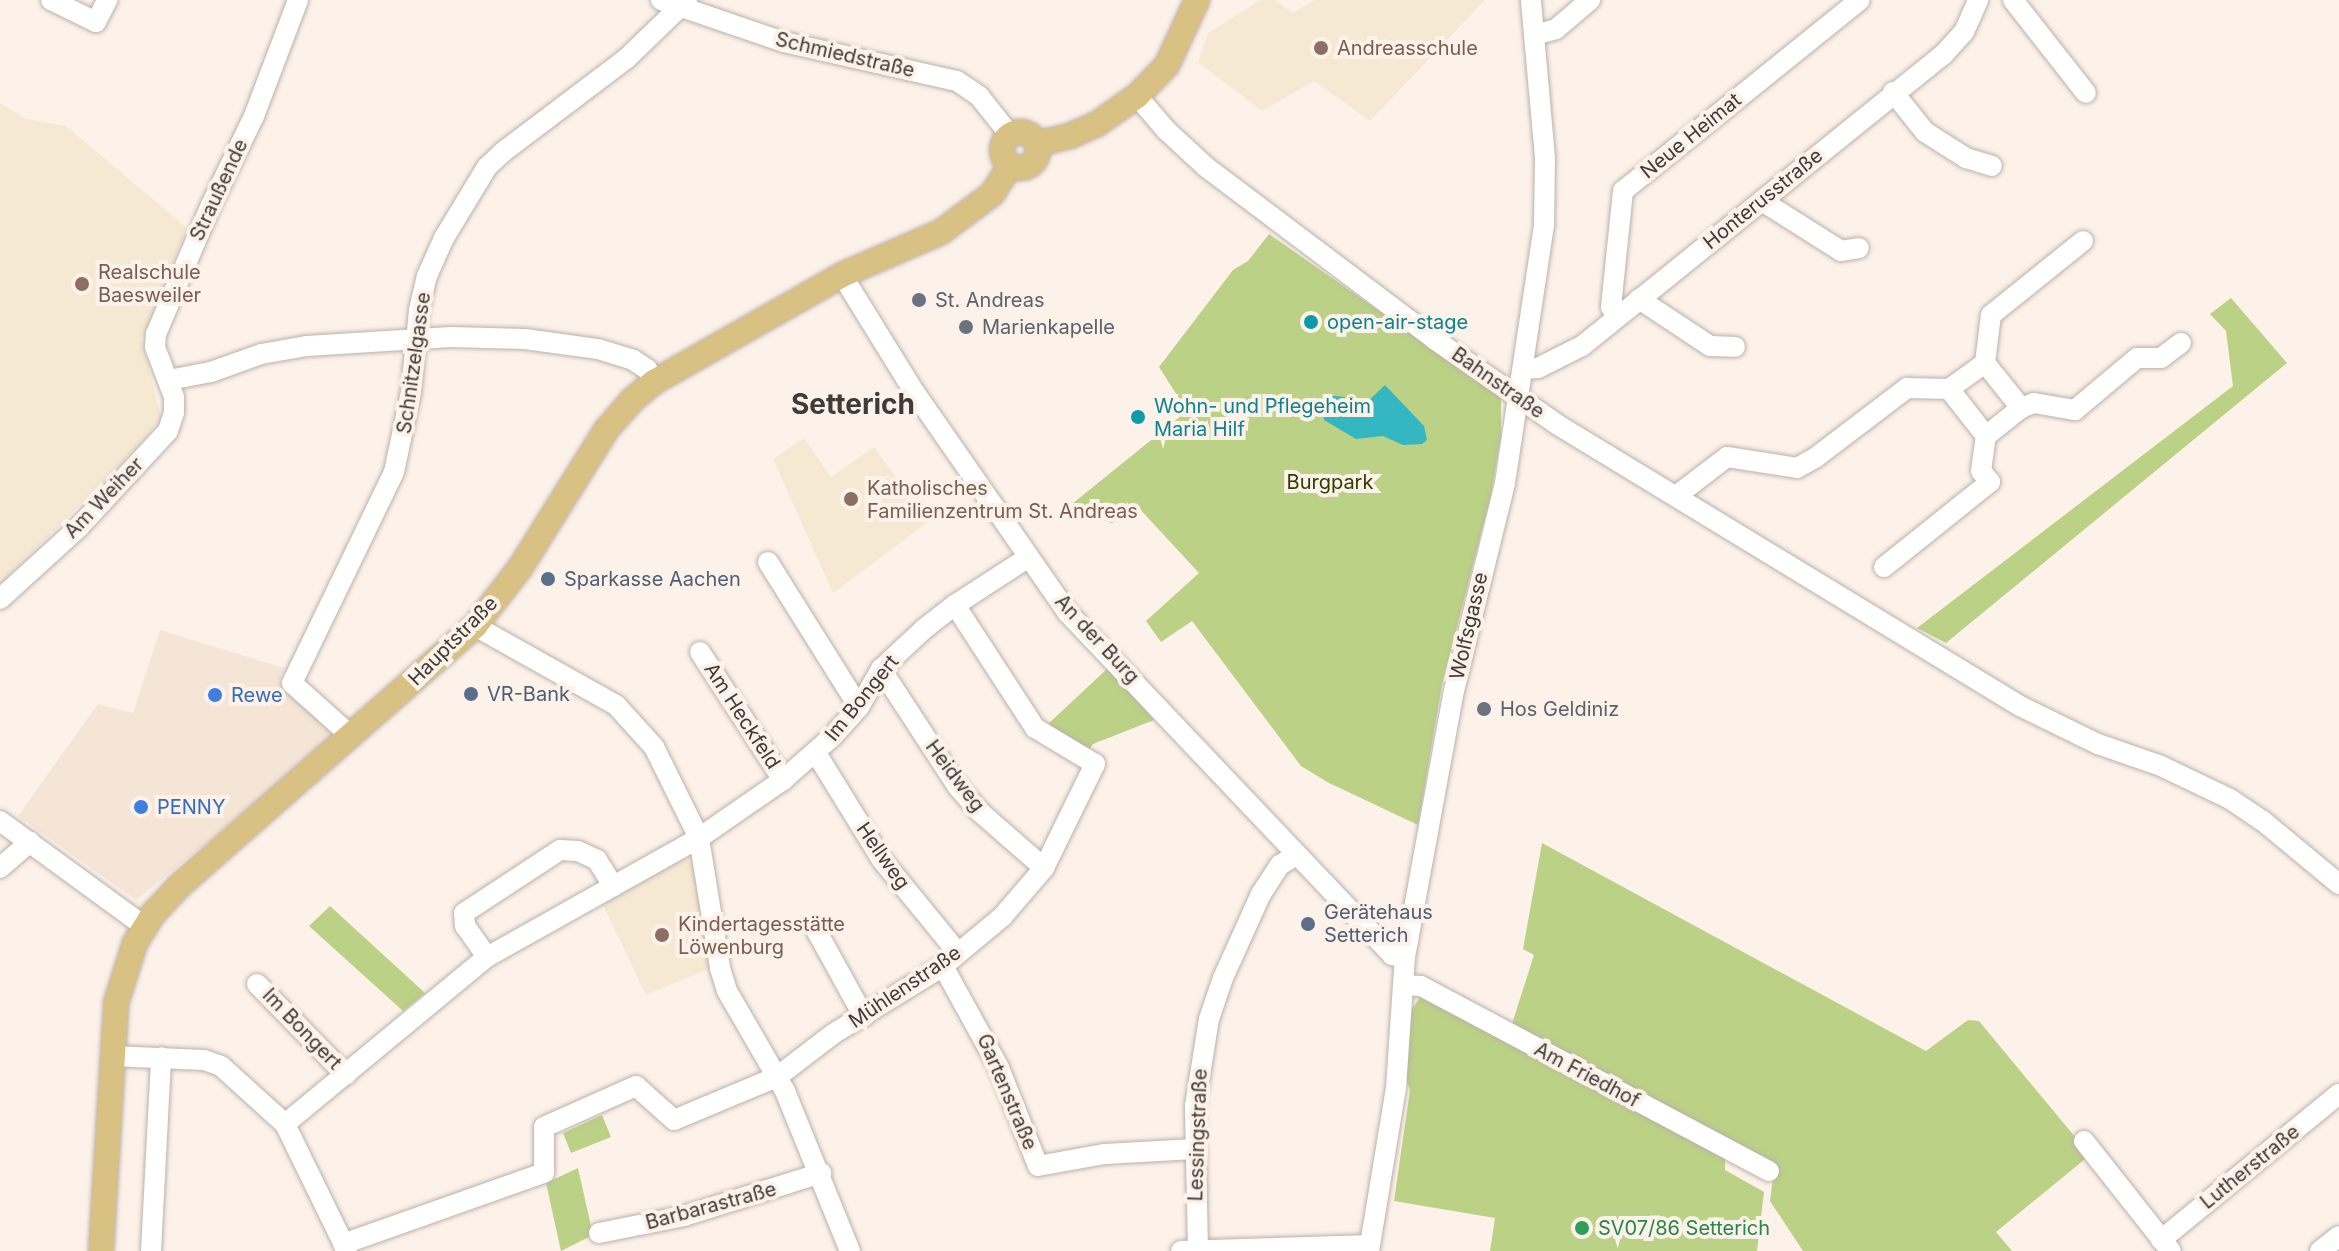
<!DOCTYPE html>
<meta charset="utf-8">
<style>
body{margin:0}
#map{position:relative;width:2339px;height:1251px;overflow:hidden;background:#fdf2e9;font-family:Inter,sans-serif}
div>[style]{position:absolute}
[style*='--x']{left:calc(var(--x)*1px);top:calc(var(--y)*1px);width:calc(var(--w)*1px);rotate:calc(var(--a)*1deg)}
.built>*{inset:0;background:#f5e5d6}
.education>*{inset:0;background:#f5e9d4}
.green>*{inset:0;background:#bbd186}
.water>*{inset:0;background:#34b7c1}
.roads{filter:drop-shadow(0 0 2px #bbb1a9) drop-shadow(0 0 2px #bbb1a9)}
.minor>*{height:20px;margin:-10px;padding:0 10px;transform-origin:10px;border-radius:10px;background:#fff}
.major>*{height:24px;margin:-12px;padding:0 12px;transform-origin:12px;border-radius:12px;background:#d9c183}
.major>.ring{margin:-12px;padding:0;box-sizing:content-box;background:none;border:24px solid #d9c183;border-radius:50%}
.dots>*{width:22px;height:22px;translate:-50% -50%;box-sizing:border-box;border:4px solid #fdf2e9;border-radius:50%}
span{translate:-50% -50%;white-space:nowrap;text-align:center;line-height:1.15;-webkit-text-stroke:8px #fdf2e9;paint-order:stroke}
.education-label{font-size:20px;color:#785e54}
.left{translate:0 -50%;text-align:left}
.street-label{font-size:20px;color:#3f3b38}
.worship-label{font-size:20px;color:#5b616d}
.culture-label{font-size:20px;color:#0d838f}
.park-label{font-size:20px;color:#303d00}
.service-label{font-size:20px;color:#4e5e75}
.shop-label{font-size:20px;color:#366cbe}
.leisure-label{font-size:20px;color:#27864d}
.district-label{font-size:28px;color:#3f3b38;font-weight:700}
</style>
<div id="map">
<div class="built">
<div style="clip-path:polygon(160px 630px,284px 668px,279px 682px,340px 735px,136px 900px,18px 816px,98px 704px,133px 713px)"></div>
</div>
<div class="education">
<div style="clip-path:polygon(1261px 0,1275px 0,1293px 13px,1314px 0,1485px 0,1370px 121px,1314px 81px,1262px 111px,1198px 62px,1208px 33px)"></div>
<div style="clip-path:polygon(0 103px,26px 119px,66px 126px,187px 228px,142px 340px,161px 417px,143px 441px,0 585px)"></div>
<div style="clip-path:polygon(804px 438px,831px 477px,874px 447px,928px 522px,833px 593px,773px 459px)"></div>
<div style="clip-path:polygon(684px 858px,694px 864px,711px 968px,646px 995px,602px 903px)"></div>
</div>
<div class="green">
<div style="clip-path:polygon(1269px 234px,1501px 396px,1501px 435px,1491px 495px,1442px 685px,1418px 825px,1327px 782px,1301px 766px,1192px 621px,1161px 642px,1146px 621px,1199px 573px,1137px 506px,1112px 523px,1067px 508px,1187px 411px,1159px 367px,1233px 270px,1248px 261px)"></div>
<div style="clip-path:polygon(2231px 298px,2287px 363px,1946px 643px,1917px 628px,2233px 386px,2226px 331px,2210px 314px)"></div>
<div style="clip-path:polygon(1108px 668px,1154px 720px,1093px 744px,1088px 751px,1047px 725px)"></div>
<div style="clip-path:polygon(1542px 843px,1926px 1051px,1968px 1020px,1979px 1021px,2090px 1155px,1996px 1232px,2012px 1251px,1803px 1251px,1770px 1201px,1774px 1169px,1511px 1027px,1534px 955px,1523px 949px)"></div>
<div style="clip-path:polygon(330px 906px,425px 993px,403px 1011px,309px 926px)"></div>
<div style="clip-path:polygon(1423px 992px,1725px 1155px,1725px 1170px,1764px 1192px,1757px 1251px,1490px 1251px,1495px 1218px,1394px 1201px,1410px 1090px,1403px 1072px,1411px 1011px)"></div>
<div style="clip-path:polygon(602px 1115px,611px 1137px,571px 1153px,563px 1133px)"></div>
<div style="clip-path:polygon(578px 1168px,593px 1235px,561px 1251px,546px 1183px)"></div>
</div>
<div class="water">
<div style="clip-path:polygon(1385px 385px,1424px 426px,1427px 440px,1422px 444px,1403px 445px,1383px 436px,1356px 439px,1324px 420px,1320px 401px,1325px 395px,1345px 397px,1344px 402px,1363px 406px)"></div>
</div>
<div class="roads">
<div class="minor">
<div style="--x:51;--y:0;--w:50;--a:26.1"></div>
<div style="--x:96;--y:22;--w:25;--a:-63"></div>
<div style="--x:661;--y:0;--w:130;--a:18.9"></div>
<div style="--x:784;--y:42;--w:177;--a:12.7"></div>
<div style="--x:957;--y:81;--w:27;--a:34"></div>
<div style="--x:979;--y:96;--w:50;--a:51.5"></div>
<div style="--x:2013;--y:0;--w:118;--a:51.9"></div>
<div style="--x:1534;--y:35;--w:23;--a:-15"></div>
<div style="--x:1556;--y:29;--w:45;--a:-40.5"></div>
<div style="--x:1893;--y:92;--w:51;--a:51.3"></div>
<div style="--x:1925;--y:132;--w:49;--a:32.4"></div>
<div style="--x:1966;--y:158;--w:27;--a:17"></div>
<div style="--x:1137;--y:96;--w:45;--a:49.5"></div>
<div style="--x:1166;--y:130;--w:54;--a:42.8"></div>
<div style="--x:1206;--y:167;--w:286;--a:37"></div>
<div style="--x:1434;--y:339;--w:151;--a:34.7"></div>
<div style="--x:1558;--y:425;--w:541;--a:31.31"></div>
<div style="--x:2020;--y:706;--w:87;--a:26"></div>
<div style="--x:2098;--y:744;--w:67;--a:19.2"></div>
<div style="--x:2161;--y:766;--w:76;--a:25.6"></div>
<div style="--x:2230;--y:799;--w:40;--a:34"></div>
<div style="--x:2263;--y:821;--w:99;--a:39.7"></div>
<div style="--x:1762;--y:201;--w:93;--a:32.3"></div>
<div style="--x:1841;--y:251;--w:18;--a:-9"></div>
<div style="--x:842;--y:275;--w:139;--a:58.3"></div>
<div style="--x:915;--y:393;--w:267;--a:55.2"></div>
<div style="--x:1067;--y:612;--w:473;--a:46.5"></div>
<div style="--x:1392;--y:955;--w:13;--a:9"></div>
<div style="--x:1639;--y:299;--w:85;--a:33.5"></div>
<div style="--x:1710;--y:346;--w:25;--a:2"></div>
<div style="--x:1618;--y:316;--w:11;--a:-128"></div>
<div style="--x:1611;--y:307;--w:117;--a:-84.1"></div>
<div style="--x:1623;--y:191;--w:304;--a:-38.9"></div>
<div style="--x:1985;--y:363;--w:58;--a:51.3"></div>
<div style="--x:1523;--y:369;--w:15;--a:-4"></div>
<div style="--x:1538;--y:368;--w:49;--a:-26.6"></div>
<div style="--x:1582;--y:346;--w:464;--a:-38.9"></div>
<div style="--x:1943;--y:55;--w:31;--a:-48"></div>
<div style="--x:1964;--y:32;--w:35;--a:-66"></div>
<div style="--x:169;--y:380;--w:43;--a:-10.8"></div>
<div style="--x:211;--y:372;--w:53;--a:-19.8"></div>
<div style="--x:261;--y:354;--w:47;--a:-9.9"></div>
<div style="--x:307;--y:346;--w:144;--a:-3.6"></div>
<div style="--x:451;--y:337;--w:74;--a:1.5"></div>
<div style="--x:525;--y:339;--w:74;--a:7.8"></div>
<div style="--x:598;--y:349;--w:37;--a:17"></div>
<div style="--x:633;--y:360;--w:17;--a:33"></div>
<div style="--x:647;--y:369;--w:15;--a:62"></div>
<div style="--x:1949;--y:389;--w:60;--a:51.8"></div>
<div style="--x:1676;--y:496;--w:64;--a:-37.4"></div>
<div style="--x:1727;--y:457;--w:71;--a:8.9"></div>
<div style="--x:1797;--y:468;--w:21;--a:-29"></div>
<div style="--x:1815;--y:458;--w:116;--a:-37.3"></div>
<div style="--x:1907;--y:388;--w:42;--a:1.4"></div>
<div style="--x:1949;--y:389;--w:44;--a:-35.8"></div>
<div style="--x:1985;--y:363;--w:48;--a:-82.9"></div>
<div style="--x:1991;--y:315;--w:118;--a:-38.8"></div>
<div style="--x:768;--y:562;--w:171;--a:57.9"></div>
<div style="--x:1884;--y:567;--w:136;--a:-38.7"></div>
<div style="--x:1990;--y:482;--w:14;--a:-129"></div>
<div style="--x:1981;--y:471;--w:35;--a:-82"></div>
<div style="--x:1986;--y:436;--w:45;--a:-38.7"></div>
<div style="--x:2021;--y:408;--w:14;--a:-21"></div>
<div style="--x:2034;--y:403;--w:42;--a:9.7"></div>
<div style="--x:2075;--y:410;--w:81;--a:-40"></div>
<div style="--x:2137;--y:358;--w:24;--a:0"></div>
<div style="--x:2161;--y:358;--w:25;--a:-37"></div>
<div style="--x:0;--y:599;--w:107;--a:-42.3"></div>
<div style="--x:79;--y:527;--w:131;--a:-47.2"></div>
<div style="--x:168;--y:431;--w:20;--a:-72"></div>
<div style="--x:174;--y:412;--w:15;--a:-90"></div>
<div style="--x:174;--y:397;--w:53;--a:-110.8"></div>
<div style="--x:155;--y:347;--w:13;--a:-86"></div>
<div style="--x:156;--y:334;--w:140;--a:-66.9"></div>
<div style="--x:211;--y:205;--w:99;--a:-64.2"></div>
<div style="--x:254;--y:116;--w:124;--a:-69.2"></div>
<div style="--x:475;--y:626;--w:162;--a:29.3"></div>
<div style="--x:616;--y:705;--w:57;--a:47.9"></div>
<div style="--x:654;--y:747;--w:102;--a:63.7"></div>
<div style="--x:699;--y:838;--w:132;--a:80.8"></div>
<div style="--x:720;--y:968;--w:24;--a:73"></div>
<div style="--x:727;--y:991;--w:116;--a:59.9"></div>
<div style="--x:785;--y:1091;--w:173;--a:67.9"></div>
<div style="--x:700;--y:652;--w:153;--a:57"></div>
<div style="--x:881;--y:669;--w:141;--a:56.9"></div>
<div style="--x:958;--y:787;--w:33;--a:49"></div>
<div style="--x:980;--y:812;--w:85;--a:41.2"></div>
<div style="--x:351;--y:736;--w:79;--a:-138.1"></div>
<div style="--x:292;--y:683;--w:234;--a:-64.2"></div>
<div style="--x:394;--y:472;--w:82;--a:-78"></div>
<div style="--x:411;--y:392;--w:82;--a:-84.4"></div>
<div style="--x:419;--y:310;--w:35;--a:-77"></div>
<div style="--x:427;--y:276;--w:42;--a:-65.9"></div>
<div style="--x:444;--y:238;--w:83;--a:-58.8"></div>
<div style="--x:487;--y:167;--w:22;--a:-43"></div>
<div style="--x:503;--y:152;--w:154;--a:-37.1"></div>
<div style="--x:626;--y:59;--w:85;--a:-44"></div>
<div style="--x:816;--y:753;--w:126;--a:58.3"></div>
<div style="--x:882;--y:860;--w:120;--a:50.7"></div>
<div style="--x:0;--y:821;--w:178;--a:36.1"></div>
<div style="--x:0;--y:868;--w:40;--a:-41"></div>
<div style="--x:816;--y:930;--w:99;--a:61.1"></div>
<div style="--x:487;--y:957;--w:38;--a:-125"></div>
<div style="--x:465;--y:926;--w:13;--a:-94"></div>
<div style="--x:464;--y:913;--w:115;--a:-33.3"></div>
<div style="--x:560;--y:850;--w:18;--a:3"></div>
<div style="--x:578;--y:851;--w:21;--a:25"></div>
<div style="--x:597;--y:860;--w:31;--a:58"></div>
<div style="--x:943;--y:966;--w:116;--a:61.2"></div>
<div style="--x:999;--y:1068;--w:105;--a:68.3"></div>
<div style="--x:1038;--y:1166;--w:68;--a:-10.2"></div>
<div style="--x:1105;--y:1154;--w:89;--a:-3.2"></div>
<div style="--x:257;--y:984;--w:127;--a:45.6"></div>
<div style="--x:1404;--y:985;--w:17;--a:3"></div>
<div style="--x:1421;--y:986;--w:394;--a:28"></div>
<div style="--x:112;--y:1056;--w:92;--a:2.5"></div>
<div style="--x:204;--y:1060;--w:18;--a:19"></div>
<div style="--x:221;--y:1066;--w:86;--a:42.2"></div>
<div style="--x:285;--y:1124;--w:141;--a:64"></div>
<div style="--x:285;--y:1124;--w:262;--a:-39.6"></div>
<div style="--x:487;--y:957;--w:243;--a:-29.3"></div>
<div style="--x:699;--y:838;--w:102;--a:-34.6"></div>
<div style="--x:783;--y:780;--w:65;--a:-41.3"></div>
<div style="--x:832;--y:737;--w:40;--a:-48"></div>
<div style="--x:859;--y:707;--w:44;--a:-59.9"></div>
<div style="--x:881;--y:669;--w:59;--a:-42.9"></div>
<div style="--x:924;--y:629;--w:39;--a:-38"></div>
<div style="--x:955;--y:605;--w:86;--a:-33.1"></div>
<div style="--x:2084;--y:1141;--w:140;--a:51.7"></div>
<div style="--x:599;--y:1233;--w:87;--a:-11.3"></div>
<div style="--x:684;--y:1216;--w:144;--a:-17.4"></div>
<div style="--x:2161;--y:1240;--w:230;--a:-39.4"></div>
<div style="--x:343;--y:1244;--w:213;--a:-19.5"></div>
<div style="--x:544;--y:1173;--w:46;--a:-90"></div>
<div style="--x:544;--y:1127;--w:101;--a:-24"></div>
<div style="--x:636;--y:1086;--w:51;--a:41.8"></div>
<div style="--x:674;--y:1120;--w:112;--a:-22.7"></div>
<div style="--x:777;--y:1077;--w:71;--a:-37.5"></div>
<div style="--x:833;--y:1034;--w:129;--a:-31.7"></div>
<div style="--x:943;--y:966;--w:77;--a:-39.7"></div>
<div style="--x:1002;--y:917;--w:65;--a:-49.4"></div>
<div style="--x:1044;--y:868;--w:116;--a:-63.9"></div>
<div style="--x:1095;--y:764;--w:70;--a:-149"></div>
<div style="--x:1035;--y:728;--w:147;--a:-123"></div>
<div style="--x:1198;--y:1250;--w:144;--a:-91.2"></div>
<div style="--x:1195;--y:1106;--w:88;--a:-80.9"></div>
<div style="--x:1209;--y:1019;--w:43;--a:-71.1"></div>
<div style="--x:1223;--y:978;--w:92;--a:-65.7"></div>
<div style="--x:1261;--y:894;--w:35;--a:-57"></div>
<div style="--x:1280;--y:865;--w:19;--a:-32"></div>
<div style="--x:151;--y:1251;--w:194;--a:-87"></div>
<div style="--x:1181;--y:1251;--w:189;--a:-1.8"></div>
<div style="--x:1369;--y:1251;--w:165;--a:-80.6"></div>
<div style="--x:1396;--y:1088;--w:131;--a:-86.1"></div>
<div style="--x:1405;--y:957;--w:270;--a:-79.6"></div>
<div style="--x:1454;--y:691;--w:214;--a:-76.2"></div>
<div style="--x:1505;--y:483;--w:262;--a:-81.4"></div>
<div style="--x:1544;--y:224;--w:66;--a:-89.1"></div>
<div style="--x:1545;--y:158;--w:159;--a:-95.1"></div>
<div style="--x:2320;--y:1251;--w:24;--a:-38"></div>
</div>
<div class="major">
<div class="ring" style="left:1002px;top:132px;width:12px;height:12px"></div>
<div style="--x:1037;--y:144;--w:34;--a:-14"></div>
<div style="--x:1070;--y:136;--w:30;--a:-24"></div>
<div style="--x:1097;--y:124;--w:49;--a:-35"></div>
<div style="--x:1137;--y:96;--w:43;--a:-45.9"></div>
<div style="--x:1167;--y:65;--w:72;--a:-65.2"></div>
<div style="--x:101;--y:1251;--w:248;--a:-86.5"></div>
<div style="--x:116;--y:1003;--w:63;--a:-72.4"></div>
<div style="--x:135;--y:943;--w:36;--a:-58"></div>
<div style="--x:154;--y:913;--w:37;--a:-47"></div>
<div style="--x:179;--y:886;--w:394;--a:-41.3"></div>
<div style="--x:475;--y:626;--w:73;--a:-52.2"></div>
<div style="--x:520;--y:568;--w:164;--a:-58"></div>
<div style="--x:607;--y:429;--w:37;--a:-49"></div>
<div style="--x:631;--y:401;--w:30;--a:-40"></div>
<div style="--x:654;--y:382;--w:216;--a:-29.6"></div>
<div style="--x:842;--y:275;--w:108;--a:-23.5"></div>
<div style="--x:941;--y:232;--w:64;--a:-36.7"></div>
<div style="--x:992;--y:194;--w:33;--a:-57"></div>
</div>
</div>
<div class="dots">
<div style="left:1321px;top:48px;background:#8d6e63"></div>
<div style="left:82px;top:284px;background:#8d6e63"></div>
<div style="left:919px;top:300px;background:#6b7280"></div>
<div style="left:1311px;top:322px;background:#0f9aa8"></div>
<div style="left:966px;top:327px;background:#6b7280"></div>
<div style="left:1138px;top:417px;background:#0f9aa8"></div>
<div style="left:851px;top:499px;background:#8d6e63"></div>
<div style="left:548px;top:579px;background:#5c6f8a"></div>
<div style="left:471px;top:694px;background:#5c6f8a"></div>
<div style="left:215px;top:695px;background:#3f7fe0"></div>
<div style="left:1484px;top:709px;background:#6b7280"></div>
<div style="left:141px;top:807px;background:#3f7fe0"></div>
<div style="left:1308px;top:924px;background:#5c6f8a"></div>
<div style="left:662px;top:935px;background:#8d6e63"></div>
<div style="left:1582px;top:1228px;background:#2e9e5b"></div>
</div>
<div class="education-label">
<span class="left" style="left:1337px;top:48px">Andreasschule</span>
<span class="left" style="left:98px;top:284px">Realschule<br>Baesweiler</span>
<span class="left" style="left:867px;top:500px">Katholisches<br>Familienzentrum St. Andreas</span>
<span class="left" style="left:678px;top:936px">Kindertagesstätte<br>Löwenburg</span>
</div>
<div class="street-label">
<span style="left:845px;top:55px;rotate:13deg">Schmiedstraße</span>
<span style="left:1691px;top:136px;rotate:-39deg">Neue Heimat</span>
<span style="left:219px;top:190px;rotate:-65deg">Straußende</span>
<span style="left:1763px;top:199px;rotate:-39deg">Honterusstraße</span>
<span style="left:414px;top:363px;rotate:-82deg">Schnitzelgasse</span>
<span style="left:1498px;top:383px;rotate:35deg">Bahnstraße</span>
<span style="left:104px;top:498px;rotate:-46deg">Am Weiher</span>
<span style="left:1469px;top:626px;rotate:-77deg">Wolfsgasse</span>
<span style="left:1097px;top:639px;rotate:47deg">An der Burg</span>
<span style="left:453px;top:641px;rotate:-45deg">Hauptstraße</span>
<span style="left:862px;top:698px;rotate:-51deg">Im Bongert</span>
<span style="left:742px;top:716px;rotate:57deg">Am Heckfeld</span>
<span style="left:955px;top:776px;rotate:53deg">Heidweg</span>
<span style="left:883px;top:856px;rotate:55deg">Hellweg</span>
<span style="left:905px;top:987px;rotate:-34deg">Mühlenstraße</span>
<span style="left:302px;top:1029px;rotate:46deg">Im Bongert</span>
<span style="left:1587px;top:1075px;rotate:28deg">Am Friedhof</span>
<span style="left:1007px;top:1092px;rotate:67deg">Gartenstraße</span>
<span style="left:1198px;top:1135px;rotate:-88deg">Lessingstraße</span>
<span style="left:2250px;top:1167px;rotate:-39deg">Lutherstraße</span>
<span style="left:711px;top:1206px;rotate:-15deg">Barbarastraße</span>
</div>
<div class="worship-label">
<span class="left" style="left:935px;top:300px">St. Andreas</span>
<span class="left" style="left:982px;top:327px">Marienkapelle</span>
<span class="left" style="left:1500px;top:709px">Hos Geldiniz</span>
</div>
<div class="culture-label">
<span class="left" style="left:1327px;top:322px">open-air-stage</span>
<span class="left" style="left:1154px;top:418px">Wohn- und Pflegeheim<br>Maria Hilf</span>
</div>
<div class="park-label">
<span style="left:1330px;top:482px">Burgpark</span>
</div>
<div class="service-label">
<span class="left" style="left:564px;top:579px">Sparkasse Aachen</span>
<span class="left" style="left:487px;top:694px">VR-Bank</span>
<span class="left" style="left:1324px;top:924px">Gerätehaus<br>Setterich</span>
</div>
<div class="shop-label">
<span class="left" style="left:231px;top:695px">Rewe</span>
<span class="left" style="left:157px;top:807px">PENNY</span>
</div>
<div class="leisure-label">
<span class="left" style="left:1598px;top:1228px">SV07/86 Setterich</span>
</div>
<div class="district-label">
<span style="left:853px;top:404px">Setterich</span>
</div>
</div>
